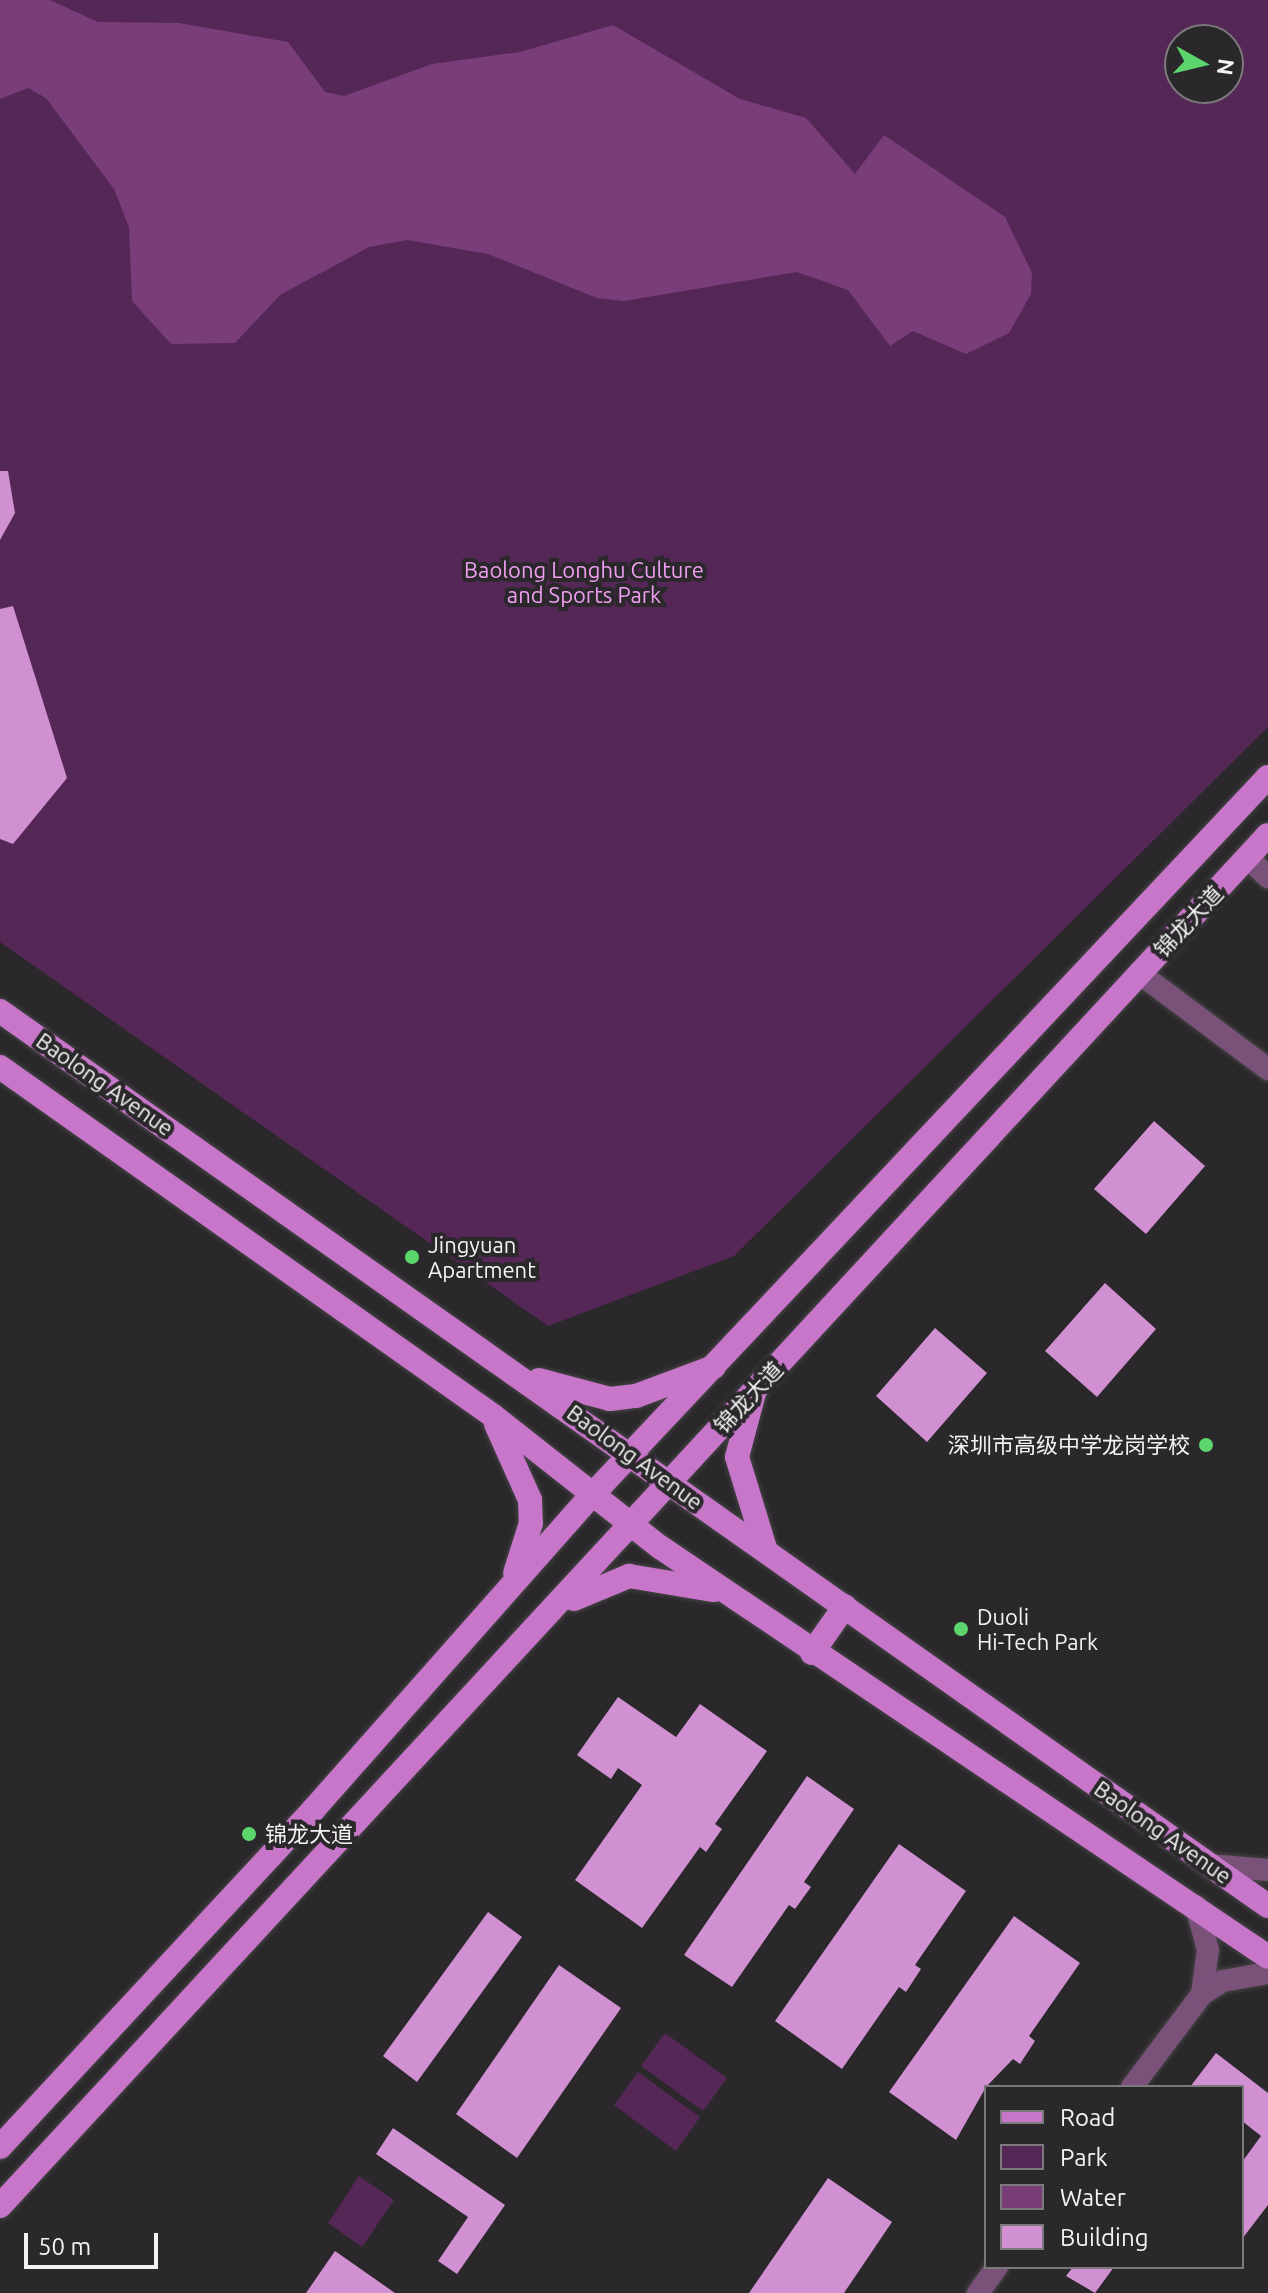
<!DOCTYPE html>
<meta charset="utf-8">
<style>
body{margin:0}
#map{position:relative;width:1268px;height:2293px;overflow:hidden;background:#2a282a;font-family:Ubuntu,"Noto Sans SC",sans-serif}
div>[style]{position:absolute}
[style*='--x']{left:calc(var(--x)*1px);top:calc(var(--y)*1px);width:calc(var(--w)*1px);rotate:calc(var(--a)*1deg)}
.green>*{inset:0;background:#552756}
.water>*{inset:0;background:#793e7a}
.building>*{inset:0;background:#d090d1}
.roads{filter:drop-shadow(0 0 2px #464446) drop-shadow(0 0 2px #464446)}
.minor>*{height:22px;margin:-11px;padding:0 11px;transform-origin:11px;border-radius:11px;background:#795179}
.major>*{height:24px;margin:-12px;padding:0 12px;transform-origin:12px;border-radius:12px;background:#c876ca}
.dots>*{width:22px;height:22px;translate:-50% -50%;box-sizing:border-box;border:4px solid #2a282a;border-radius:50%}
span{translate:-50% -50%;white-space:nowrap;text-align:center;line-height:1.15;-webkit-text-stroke:8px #2a282a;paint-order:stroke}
.park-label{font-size:22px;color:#f19ef2}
.street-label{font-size:22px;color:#f4f3f4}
.poi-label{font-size:22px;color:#f4f3f4}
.left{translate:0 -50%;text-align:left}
.right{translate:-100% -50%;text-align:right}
.legend{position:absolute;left:984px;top:2085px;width:260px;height:184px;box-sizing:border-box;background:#2a282a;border:2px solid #7b797b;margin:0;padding:10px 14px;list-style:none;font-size:24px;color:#f4f3f4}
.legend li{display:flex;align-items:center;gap:16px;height:40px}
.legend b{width:40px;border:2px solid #7b797b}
.north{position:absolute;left:1164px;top:24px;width:80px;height:80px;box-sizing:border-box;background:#2a282a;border:2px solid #7b797b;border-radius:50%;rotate:98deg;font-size:22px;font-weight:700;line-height:32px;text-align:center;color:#f4f3f4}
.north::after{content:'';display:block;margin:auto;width:28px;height:36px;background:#5cd56d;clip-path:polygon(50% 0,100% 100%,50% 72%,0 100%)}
.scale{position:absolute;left:24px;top:2233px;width:134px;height:36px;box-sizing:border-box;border:4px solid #f4f3f4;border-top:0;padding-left:10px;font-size:24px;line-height:28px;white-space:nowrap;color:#f4f3f4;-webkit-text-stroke:6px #2a282a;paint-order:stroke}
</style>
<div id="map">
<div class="green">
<div style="clip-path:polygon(evenodd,0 0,1268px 0,1268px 727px,734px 1256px,548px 1326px,0 942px,0 0,1180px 40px,1228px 40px,1228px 88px,1180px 88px,1180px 40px)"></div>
<div style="clip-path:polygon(665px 2033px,727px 2078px,703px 2111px,641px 2066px)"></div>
<div style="clip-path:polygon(638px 2072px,700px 2117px,676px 2151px,614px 2105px)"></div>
<div style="clip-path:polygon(359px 2176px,394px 2200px,362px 2247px,328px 2223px)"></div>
</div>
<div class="water">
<div style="clip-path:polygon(0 0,50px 0,98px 22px,179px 23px,288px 42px,325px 92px,344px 96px,432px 64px,520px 52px,613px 25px,740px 99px,806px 118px,855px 174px,884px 135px,1005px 217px,1032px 273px,1031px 294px,1009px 333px,966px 354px,913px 331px,890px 346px,848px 290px,797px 272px,624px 301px,597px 298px,488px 254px,407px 240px,369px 247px,280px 295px,235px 343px,171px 344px,132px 301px,129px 227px,114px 189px,46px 98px,28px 88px,0 99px)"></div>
</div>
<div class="building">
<div style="clip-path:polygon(0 471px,8px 471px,15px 513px,0 540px)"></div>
<div style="clip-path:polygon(13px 606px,67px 778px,13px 844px,0 839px,0 609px)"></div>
<div style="clip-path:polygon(1154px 1121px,1205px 1166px,1146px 1234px,1094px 1189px)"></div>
<div style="clip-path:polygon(1105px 1283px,1156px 1329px,1097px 1397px,1045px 1351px)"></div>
<div style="clip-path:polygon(935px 1328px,987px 1373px,927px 1442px,876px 1396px)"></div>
<div style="clip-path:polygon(618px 1697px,676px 1737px,700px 1704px,767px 1751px,715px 1824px,722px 1829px,706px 1852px,700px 1847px,642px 1928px,575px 1880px,642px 1785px,618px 1768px,611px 1779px,577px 1755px)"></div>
<div style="clip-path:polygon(807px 1776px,854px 1809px,804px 1882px,811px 1887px,795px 1909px,789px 1905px,732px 1987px,684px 1955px)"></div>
<div style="clip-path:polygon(899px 1844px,966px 1891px,915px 1965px,921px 1969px,906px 1992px,899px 1987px,842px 2069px,775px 2021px)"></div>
<div style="clip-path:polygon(488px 1912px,522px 1937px,417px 2082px,383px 2056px)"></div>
<div style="clip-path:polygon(1014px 1916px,1080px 1963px,1029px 2036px,1035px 2041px,1020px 2064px,1013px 2059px,986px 2087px,956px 2140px,889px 2092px)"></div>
<div style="clip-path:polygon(559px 1965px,621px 2008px,517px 2158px,456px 2114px)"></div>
<div style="clip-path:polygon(1216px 2053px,1268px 2093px,1268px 2205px,1242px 2239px,1242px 2162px,1261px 2136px,1242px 2121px,1242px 2087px,1190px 2087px)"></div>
<div style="clip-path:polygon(393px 2128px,505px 2205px,457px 2274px,438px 2261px,468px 2217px,376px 2154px)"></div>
<div style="clip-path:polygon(828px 2178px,892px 2222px,844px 2293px,749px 2293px)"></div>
<div style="clip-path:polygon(335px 2251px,395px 2293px,306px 2293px)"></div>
<div style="clip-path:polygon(1073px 2267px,1114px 2267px,1095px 2293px,1066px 2276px)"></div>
</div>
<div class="roads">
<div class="minor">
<div style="--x:1247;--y:857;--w:29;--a:44"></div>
<div style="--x:1139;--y:973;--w:161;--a:36.7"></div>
<div style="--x:1210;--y:1865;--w:58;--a:4.9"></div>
<div style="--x:1196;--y:1906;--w:46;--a:74.7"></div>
<div style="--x:1208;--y:1950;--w:44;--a:97.8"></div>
<div style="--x:1132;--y:2087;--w:116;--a:-53"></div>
<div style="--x:1202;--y:1994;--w:25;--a:-32"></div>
<div style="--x:1223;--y:1981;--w:46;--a:-10.1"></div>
<div style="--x:978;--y:2293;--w:32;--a:-54"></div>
</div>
<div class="major">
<div style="--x:0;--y:1011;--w:1552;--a:35.22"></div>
<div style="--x:0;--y:1067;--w:603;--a:35.27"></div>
<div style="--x:492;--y:1415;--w:214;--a:38.2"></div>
<div style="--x:660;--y:1547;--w:733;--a:33.99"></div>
<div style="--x:539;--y:1380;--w:73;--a:15"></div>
<div style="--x:610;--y:1399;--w:26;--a:-7"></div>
<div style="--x:636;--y:1396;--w:83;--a:-20.4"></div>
<div style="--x:754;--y:1393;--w:66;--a:104.9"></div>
<div style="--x:737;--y:1457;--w:98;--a:72.9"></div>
<div style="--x:496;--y:1424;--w:83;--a:65.9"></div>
<div style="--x:530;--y:1500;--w:23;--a:88"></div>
<div style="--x:531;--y:1523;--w:52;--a:107.7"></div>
<div style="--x:574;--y:1599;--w:60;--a:-22.7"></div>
<div style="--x:629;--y:1576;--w:86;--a:9.4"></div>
<div style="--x:812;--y:1653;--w:57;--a:-54.9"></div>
<div style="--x:0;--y:2147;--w:460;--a:-47.1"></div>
<div style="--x:313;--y:1810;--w:421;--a:-48.5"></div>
<div style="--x:592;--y:1495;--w:986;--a:-46.73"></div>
<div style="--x:0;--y:2206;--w:1867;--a:-47.24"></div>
</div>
</div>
<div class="dots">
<div style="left:412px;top:1257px;background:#5cd56d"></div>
<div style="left:1206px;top:1445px;background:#5cd56d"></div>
<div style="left:961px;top:1629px;background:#5cd56d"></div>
<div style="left:249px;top:1834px;background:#5cd56d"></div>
</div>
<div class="park-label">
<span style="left:584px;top:582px">Baolong Longhu Culture<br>and Sports Park</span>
</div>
<div class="street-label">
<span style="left:1188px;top:921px;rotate:-47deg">锦龙大道</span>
<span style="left:105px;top:1084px;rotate:35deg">Baolong Avenue</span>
<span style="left:748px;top:1397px;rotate:-47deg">锦龙大道</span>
<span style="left:635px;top:1457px;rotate:36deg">Baolong Avenue</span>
<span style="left:1163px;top:1832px;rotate:35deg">Baolong Avenue</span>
</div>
<div class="poi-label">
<span class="left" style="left:428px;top:1257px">Jingyuan<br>Apartment</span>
<span class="right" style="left:1190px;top:1445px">深圳市高级中学龙岗学校</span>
<span class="left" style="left:977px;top:1629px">Duoli<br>Hi-Tech Park</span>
<span class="left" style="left:265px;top:1834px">锦龙大道</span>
</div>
<ul class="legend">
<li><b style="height:10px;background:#c876ca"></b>Road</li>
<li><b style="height:22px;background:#552756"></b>Park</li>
<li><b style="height:22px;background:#793e7a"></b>Water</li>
<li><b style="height:22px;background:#d090d1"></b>Building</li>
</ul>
<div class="north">N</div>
<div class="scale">50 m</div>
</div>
